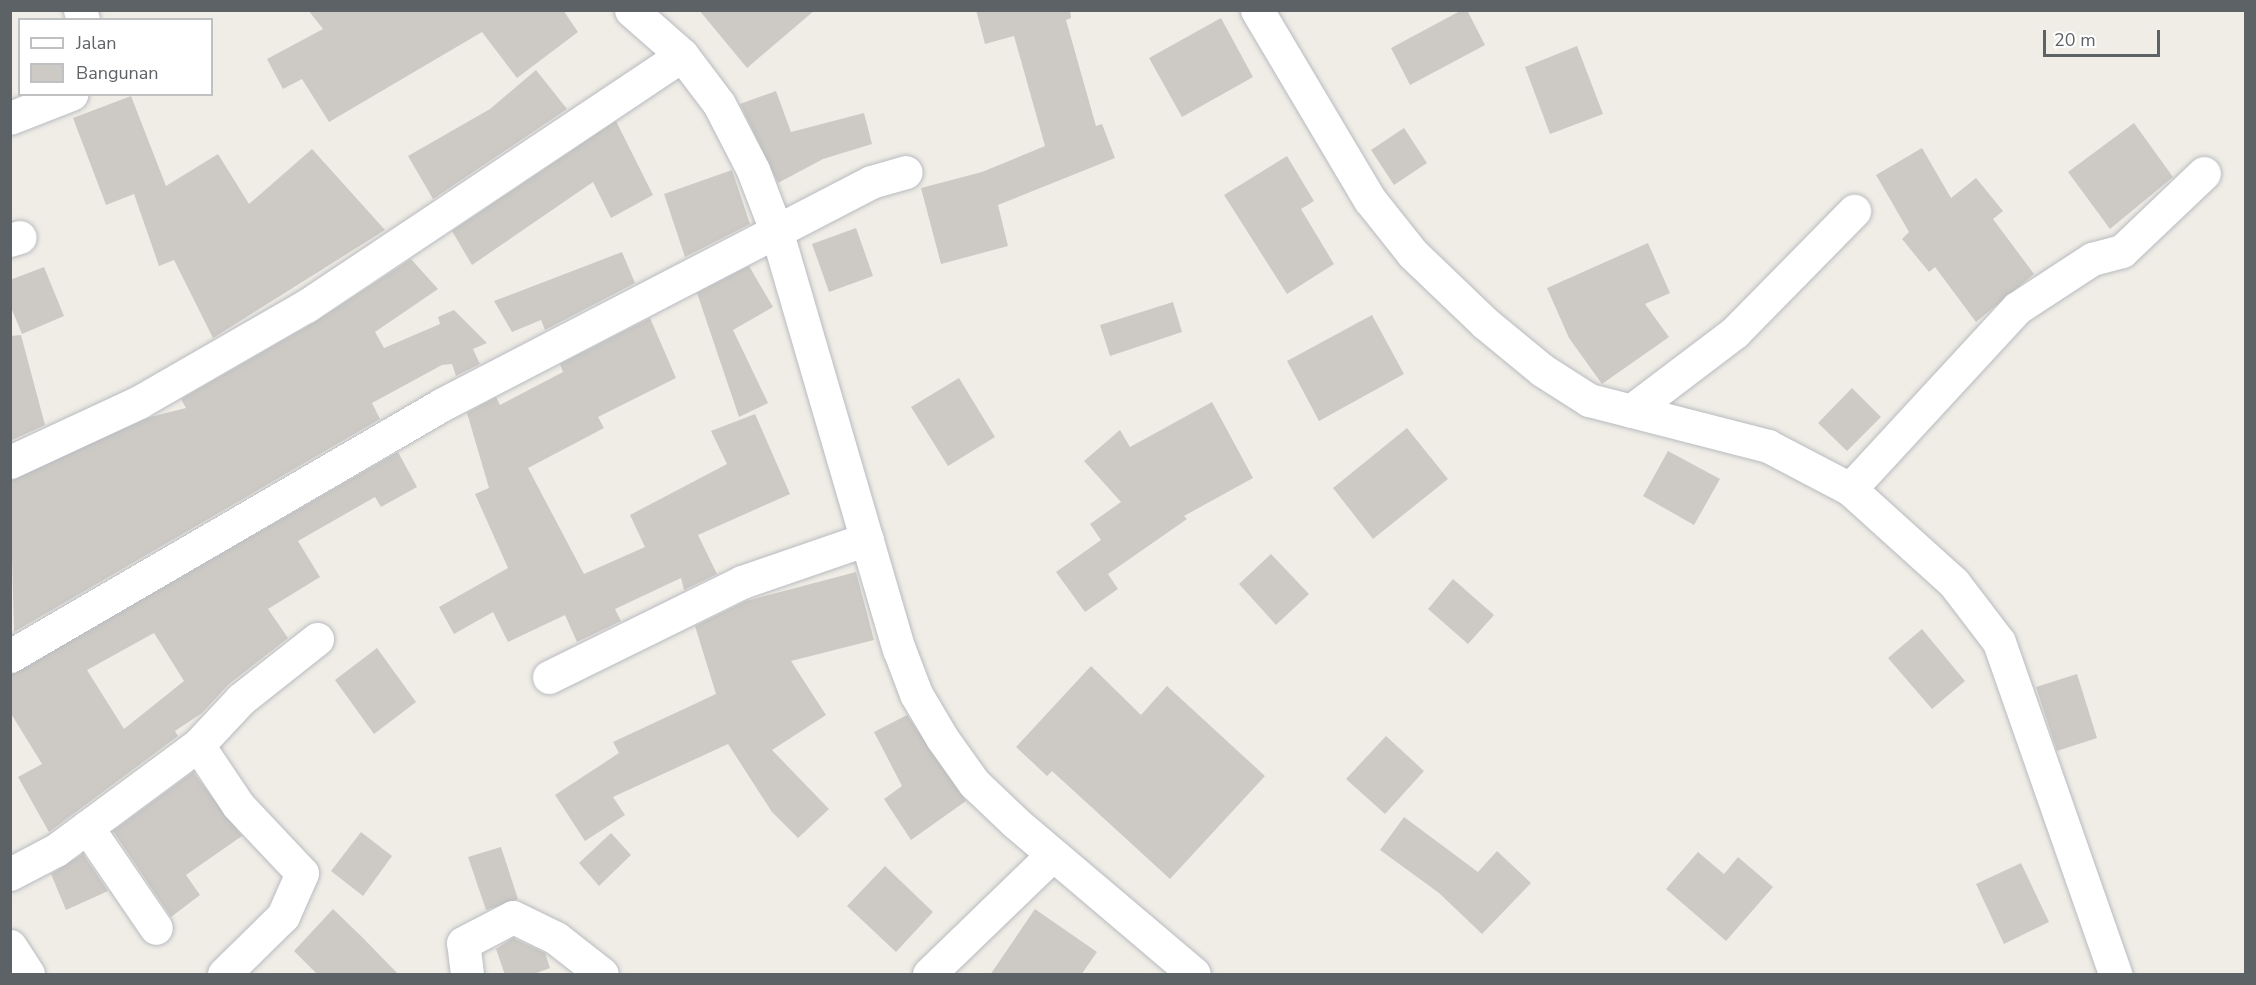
<!DOCTYPE html>
<style>
body{margin:0}
#map{position:relative;width:2256px;height:985px;overflow:hidden;background:#f0ede6;font-family:"Nunito Sans",sans-serif}
div>[style]{position:absolute}
[style*='--x']{left:calc(var(--x)*1px);top:calc(var(--y)*1px);width:calc(var(--w)*1px);rotate:calc(var(--a)*1deg)}
.building>*{inset:0;background:#cdcac5}
.roads{filter:drop-shadow(0 0 2px #b8bbc0) drop-shadow(0 0 2px #b8bbc0)}
.minor>*{height:33px;margin:-16.5px;padding:0 16.5px;transform-origin:16.5px;border-radius:16.5px;background:#fff}
span{translate:-50% -50%;white-space:nowrap;text-align:center;line-height:1.15;-webkit-text-stroke:4.5px #fff;paint-order:stroke}
.frame{position:absolute;inset:0;border:12px solid #5d6267;pointer-events:none}
.legend{position:absolute;left:18px;top:18px;width:195px;height:78px;box-sizing:border-box;background:#fff;border:2px solid #bec0c2;margin:0;padding:8px 10px;list-style:none;font-size:18px;color:#5d6267}
.legend li{display:flex;align-items:center;gap:12px;height:30px}
.legend b{width:30px;border:2px solid #bec0c2}
.scale{position:absolute;left:2043px;top:30px;width:117px;height:27px;box-sizing:border-box;border:3px solid #5d6267;border-top:0;padding-left:8px;font-size:18px;line-height:21px;white-space:nowrap;color:#5d6267;-webkit-text-stroke:4px #fff;paint-order:stroke}
</style>
<div id="map">
<div class="building">
<div style="clip-path:polygon(308px 10px,563px 10px,578px 32px,517px 78px,482px 32px,329px 122px,302px 79px,283px 89px,267px 59px,323px 29px)"></div>
<div style="clip-path:polygon(699px 10px,815px 10px,747px 68px)"></div>
<div style="clip-path:polygon(976px 10px,1070px 10px,1071px 18px,1066px 20px,1096px 126px,1102px 124px,1115px 158px,998px 205px,1008px 246px,941px 264px,921px 188px,982px 172px,1045px 146px,1014px 36px,985px 44px)"></div>
<div style="clip-path:polygon(1462px 10px,1467px 10px,1485px 45px,1410px 85px,1391px 48px)"></div>
<div style="clip-path:polygon(1221px 18px,1253px 77px,1182px 117px,1149px 58px)"></div>
<div style="clip-path:polygon(1577px 46px,1603px 114px,1550px 134px,1525px 67px)"></div>
<div style="clip-path:polygon(536px 70px,567px 109px,433px 199px,408px 156px,490px 109px)"></div>
<div style="clip-path:polygon(776px 91px,791px 132px,864px 113px,872px 144px,823px 159px,778px 183px,740px 104px)"></div>
<div style="clip-path:polygon(131px 96px,166px 186px,218px 154px,249px 204px,312px 149px,385px 230px,213px 338px,174px 260px,159px 266px,134px 194px,106px 205px,73px 118px)"></div>
<div style="clip-path:polygon(616px 121px,653px 195px,611px 218px,593px 182px,472px 265px,452px 231px)"></div>
<div style="clip-path:polygon(2134px 123px,2173px 177px,2110px 229px,2068px 172px)"></div>
<div style="clip-path:polygon(1404px 128px,1427px 163px,1394px 185px,1371px 150px)"></div>
<div style="clip-path:polygon(1922px 148px,1951px 198px,1976px 178px,2003px 211px,1993px 219px,2034px 274px,1976px 322px,1935px 267px,1929px 272px,1902px 239px,1909px 232px,1876px 175px)"></div>
<div style="clip-path:polygon(1287px 156px,1314px 201px,1301px 209px,1334px 264px,1287px 294px,1224px 195px)"></div>
<div style="clip-path:polygon(732px 170px,750px 224px,685px 257px,664px 194px)"></div>
<div style="clip-path:polygon(856px 228px,873px 276px,829px 292px,812px 244px)"></div>
<div style="clip-path:polygon(1648px 243px,1670px 293px,1645px 304px,1669px 337px,1602px 384px,1569px 338px,1547px 288px)"></div>
<div style="clip-path:polygon(622px 252px,635px 283px,545px 330px,541px 320px,512px 332px,494px 301px)"></div>
<div style="clip-path:polygon(411px 259px,438px 289px,375px 332px,384px 348px,440px 324px,438px 317px,454px 310px,487px 343px,473px 349px,480px 364px,456px 376px,452px 364px,442px 365px,372px 403px,380px 419px,14px 632px,10px 480px,150px 417px,186px 408px,181px 399px,315px 322px)"></div>
<div style="clip-path:polygon(749px 266px,773px 307px,733px 330px,768px 403px,739px 417px,697px 293px)"></div>
<div style="clip-path:polygon(44px 267px,64px 316px,22px 334px,10px 305px,10px 280px)"></div>
<div style="clip-path:polygon(1173px 302px,1182px 332px,1110px 356px,1100px 325px)"></div>
<div style="clip-path:polygon(1372px 315px,1404px 374px,1319px 421px,1287px 361px)"></div>
<div style="clip-path:polygon(650px 318px,676px 378px,598px 417px,604px 428px,528px 468px,584px 574px,645px 547px,630px 515px,727px 464px,711px 431px,755px 414px,790px 494px,698px 535px,717px 574px,684px 590px,681px 578px,615px 609px,621px 621px,577px 642px,565px 615px,508px 642px,493px 612px,454px 634px,439px 607px,508px 568px,475px 494px,489px 488px,467px 413px,496px 397px,500px 405px,563px 372px,560px 364px)"></div>
<div style="clip-path:polygon(21px 335px,45px 425px,10px 441px,10px 336px)"></div>
<div style="clip-path:polygon(959px 378px,995px 437px,948px 466px,911px 407px)"></div>
<div style="clip-path:polygon(1852px 388px,1881px 417px,1847px 451px,1818px 423px)"></div>
<div style="clip-path:polygon(1212px 402px,1253px 478px,1184px 516px,1187px 519px,1108px 574px,1118px 589px,1085px 612px,1056px 572px,1101px 540px,1090px 524px,1121px 502px,1084px 461px,1120px 430px,1130px 447px)"></div>
<div style="clip-path:polygon(1407px 428px,1448px 479px,1373px 539px,1333px 488px)"></div>
<div style="clip-path:polygon(1668px 451px,1720px 479px,1694px 525px,1643px 496px)"></div>
<div style="clip-path:polygon(evenodd,398px 452px,417px 487px,381px 507px,375px 497px,298px 541px,320px 577px,268px 609px,288px 638px,229px 684px,202px 713px,175px 731px,178px 736px,49px 832px,18px 777px,42px 764px,10px 712px,10px 675px,398px 452px,154px 633px,184px 681px,124px 729px,87px 670px,154px 633px)"></div>
<div style="clip-path:polygon(1271px 554px,1309px 594px,1276px 625px,1239px 584px)"></div>
<div style="clip-path:polygon(856px 572px,874px 640px,791px 661px,826px 715px,772px 750px,829px 809px,798px 838px,772px 812px,728px 744px,613px 797px,625px 815px,585px 841px,555px 795px,619px 753px,613px 742px,716px 694px,695px 626px,746px 601px)"></div>
<div style="clip-path:polygon(1453px 579px,1494px 615px,1468px 644px,1428px 609px)"></div>
<div style="clip-path:polygon(1922px 629px,1965px 681px,1932px 709px,1888px 658px)"></div>
<div style="clip-path:polygon(377px 648px,416px 702px,374px 734px,335px 680px)"></div>
<div style="clip-path:polygon(1091px 666px,1141px 715px,1167px 686px,1265px 776px,1170px 879px,1052px 771px,1047px 776px,1016px 747px)"></div>
<div style="clip-path:polygon(2077px 674px,2097px 738px,2057px 751px,2036px 687px)"></div>
<div style="clip-path:polygon(907px 715px,966px 801px,911px 840px,884px 799px,902px 786px,874px 732px)"></div>
<div style="clip-path:polygon(1386px 736px,1424px 771px,1385px 814px,1346px 779px)"></div>
<div style="clip-path:polygon(193px 772px,242px 836px,186px 875px,200px 895px,171px 917px,113px 831px)"></div>
<div style="clip-path:polygon(1404px 817px,1478px 872px,1497px 851px,1531px 883px,1482px 934px,1439px 893px,1380px 850px)"></div>
<div style="clip-path:polygon(361px 832px,392px 856px,363px 896px,331px 871px)"></div>
<div style="clip-path:polygon(611px 833px,631px 855px,599px 886px,579px 863px)"></div>
<div style="clip-path:polygon(501px 847px,518px 899px,486px 910px,468px 857px)"></div>
<div style="clip-path:polygon(1698px 852px,1724px 874px,1738px 857px,1773px 887px,1726px 941px,1666px 889px)"></div>
<div style="clip-path:polygon(83px 854px,108px 891px,66px 910px,51px 874px)"></div>
<div style="clip-path:polygon(2021px 863px,2049px 922px,2004px 944px,1976px 884px)"></div>
<div style="clip-path:polygon(885px 866px,933px 912px,896px 952px,847px 906px)"></div>
<div style="clip-path:polygon(333px 909px,363px 938px,399px 975px,318px 975px,294px 951px)"></div>
<div style="clip-path:polygon(1035px 909px,1097px 952px,1081px 975px,990px 975px)"></div>
<div style="clip-path:polygon(513px 938px,545px 953px,550px 968px,531px 975px,505px 975px,496px 949px)"></div>
</div>
<div class="roads">
<div class="minor">
<div style="--x:80;--y:10;--w:10;--a:73"></div>
<div style="--x:631;--y:10;--w:68;--a:41.4"></div>
<div style="--x:682;--y:55;--w:61;--a:52.9"></div>
<div style="--x:719;--y:104;--w:74;--a:62.7"></div>
<div style="--x:753;--y:170;--w:67;--a:69.1"></div>
<div style="--x:777;--y:233;--w:434;--a:73.7"></div>
<div style="--x:899;--y:649;--w:48;--a:69.3"></div>
<div style="--x:916;--y:694;--w:51;--a:59.4"></div>
<div style="--x:942;--y:738;--w:55;--a:54.6"></div>
<div style="--x:974;--y:783;--w:58;--a:43.6"></div>
<div style="--x:1016;--y:823;--w:233;--a:40.3"></div>
<div style="--x:1257;--y:10;--w:221;--a:59.3"></div>
<div style="--x:1370;--y:200;--w:69;--a:51.5"></div>
<div style="--x:1413;--y:254;--w:100;--a:43.8"></div>
<div style="--x:1485;--y:323;--w:74;--a:39.5"></div>
<div style="--x:1542;--y:370;--w:56;--a:32.6"></div>
<div style="--x:1589;--y:400;--w:185;--a:14.4"></div>
<div style="--x:1768;--y:446;--w:93;--a:27.7"></div>
<div style="--x:1850;--y:489;--w:140;--a:42.1"></div>
<div style="--x:1954;--y:583;--w:74;--a:52.7"></div>
<div style="--x:1999;--y:642;--w:352;--a:70.7"></div>
<div style="--x:10;--y:118;--w:66;--a:-21.5"></div>
<div style="--x:10;--y:240;--w:10;--a:-17"></div>
<div style="--x:1631;--y:411;--w:131;--a:-37.2"></div>
<div style="--x:1735;--y:332;--w:170;--a:-45.5"></div>
<div style="--x:10;--y:462;--w:142;--a:-24.9"></div>
<div style="--x:139;--y:402;--w:193;--a:-29.9"></div>
<div style="--x:306;--y:306;--w:452;--a:-33.7"></div>
<div style="--x:1850;--y:489;--w:246;--a:-47.3"></div>
<div style="--x:2017;--y:308;--w:90;--a:-33.2"></div>
<div style="--x:2092;--y:259;--w:31;--a:-15"></div>
<div style="--x:2122;--y:251;--w:113;--a:-43.6"></div>
<div style="--x:10;--y:656;--w:499;--a:-30.2"></div>
<div style="--x:441;--y:405;--w:484;--a:-27.4"></div>
<div style="--x:871;--y:182;--w:36;--a:-16"></div>
<div style="--x:549;--y:677;--w:215;--a:-26.2"></div>
<div style="--x:742;--y:582;--w:132;--a:-19"></div>
<div style="--x:87;--y:827;--w:122;--a:55.7"></div>
<div style="--x:10;--y:874;--w:52;--a:-27.6"></div>
<div style="--x:56;--y:850;--w:177;--a:-36.5"></div>
<div style="--x:10;--y:946;--w:33;--a:57"></div>
<div style="--x:224;--y:974;--w:83;--a:-44.5"></div>
<div style="--x:283;--y:916;--w:47;--a:-66.2"></div>
<div style="--x:302;--y:873;--w:93;--a:-133.3"></div>
<div style="--x:238;--y:805;--w:72;--a:-123.7"></div>
<div style="--x:198;--y:745;--w:63;--a:-46.9"></div>
<div style="--x:241;--y:699;--w:97;--a:-38.3"></div>
<div style="--x:467;--y:974;--w:31;--a:-97"></div>
<div style="--x:463;--y:943;--w:56;--a:-27.5"></div>
<div style="--x:513;--y:917;--w:48;--a:26"></div>
<div style="--x:556;--y:938;--w:58;--a:38"></div>
<div style="--x:929;--y:974;--w:170;--a:-44"></div>
</div>
</div>
<div class="frame"></div>
<ul class="legend">
<li><b style="height:8px;background:#fff"></b>Jalan</li>
<li><b style="height:16px;background:#cdcac5"></b>Bangunan</li>
</ul>
<div class="scale">20 m</div>
</div>
